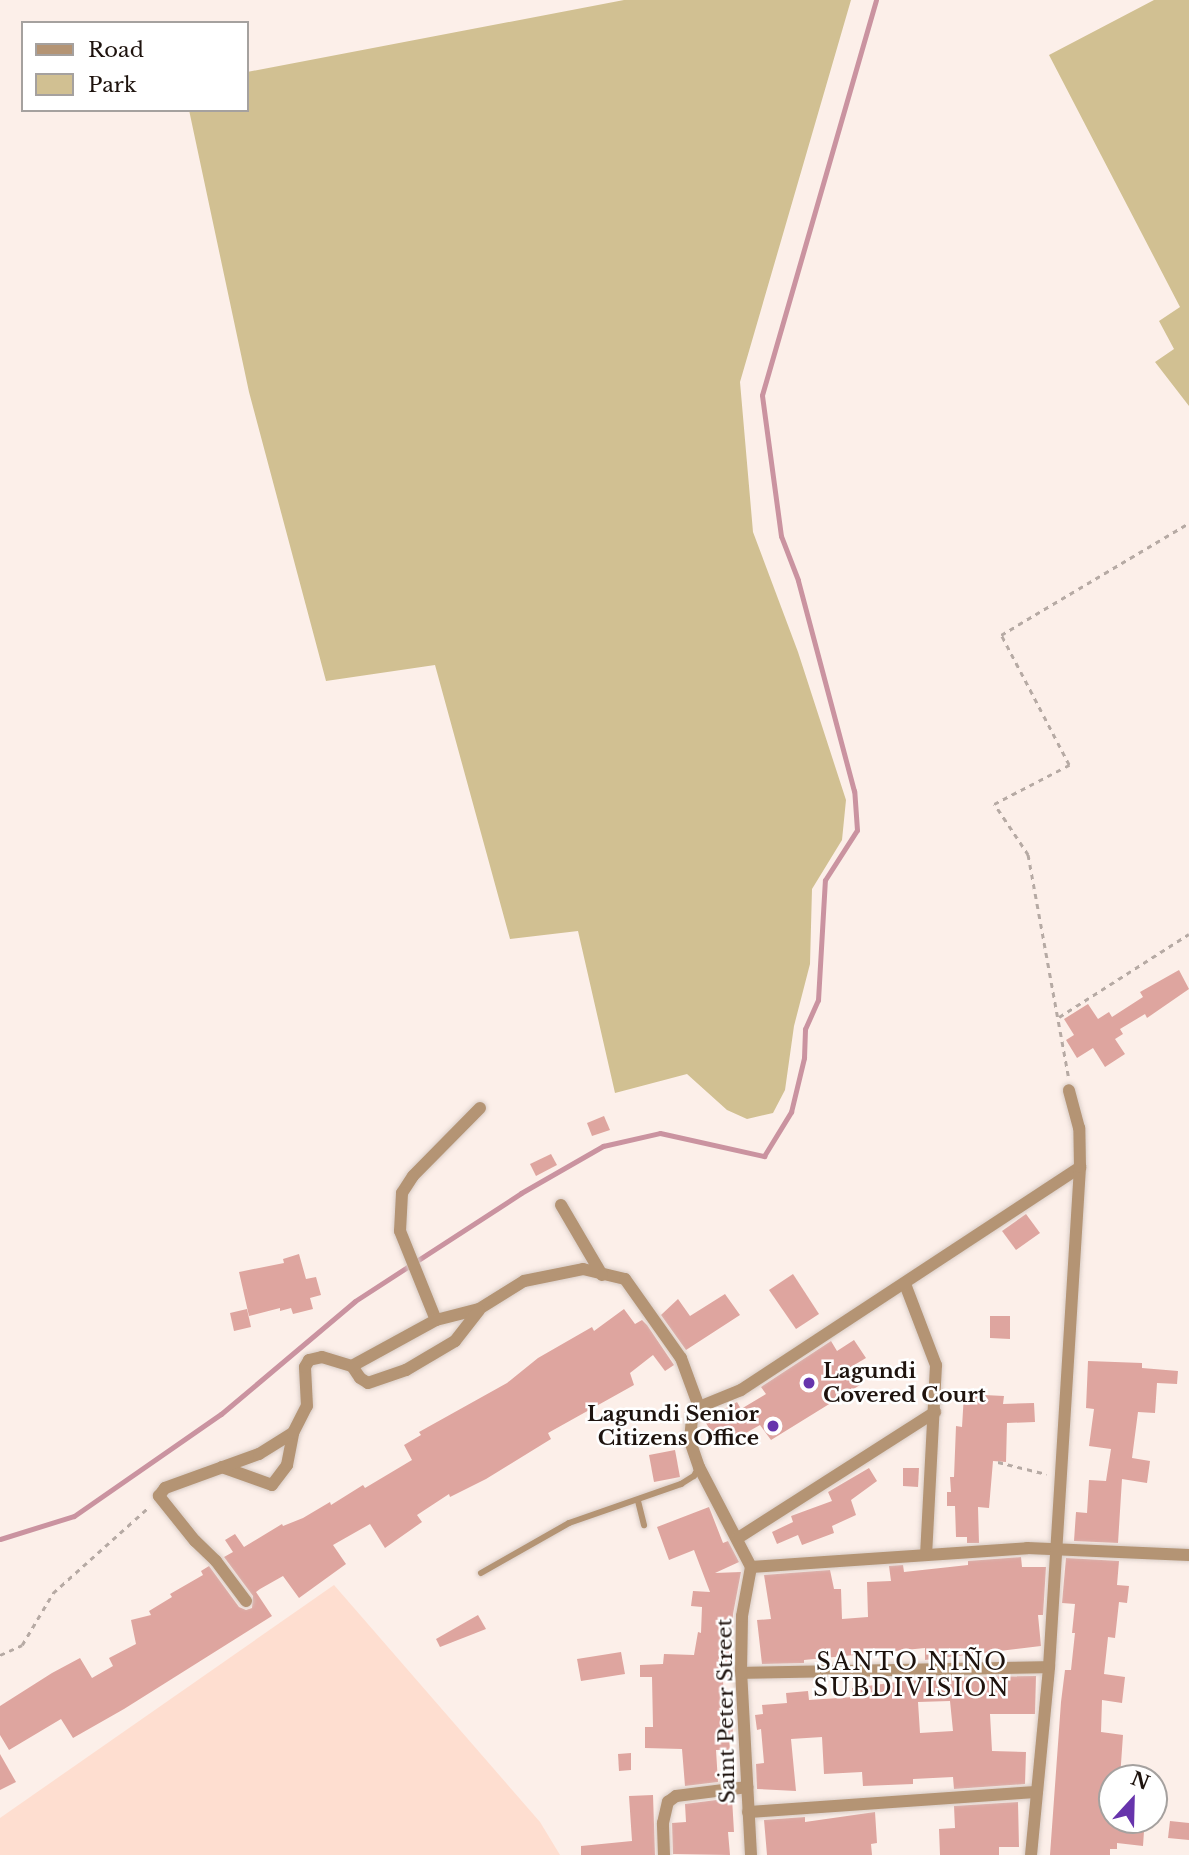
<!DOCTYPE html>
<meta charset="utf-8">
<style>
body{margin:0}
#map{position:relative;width:1189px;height:1855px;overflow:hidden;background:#fcefe9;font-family:"Libre Baskerville",serif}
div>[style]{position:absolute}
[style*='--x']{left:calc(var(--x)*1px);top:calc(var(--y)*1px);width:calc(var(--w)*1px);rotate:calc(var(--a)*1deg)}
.built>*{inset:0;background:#feded0}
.green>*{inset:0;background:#d1c092}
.stream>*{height:5px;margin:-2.5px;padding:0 2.5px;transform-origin:2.5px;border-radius:2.5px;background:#ca93a0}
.building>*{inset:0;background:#dea59f}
.path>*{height:2.5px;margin-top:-1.25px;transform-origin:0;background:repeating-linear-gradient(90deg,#b6aaa4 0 5px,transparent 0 10px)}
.roads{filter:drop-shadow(0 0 2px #d8ccc6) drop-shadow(0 0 2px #d8ccc6)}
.lane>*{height:6px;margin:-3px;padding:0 3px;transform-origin:3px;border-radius:3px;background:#b49474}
.street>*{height:12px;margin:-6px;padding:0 6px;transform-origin:6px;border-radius:6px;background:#b49474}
.dots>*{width:19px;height:19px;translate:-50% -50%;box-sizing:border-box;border:4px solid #fff;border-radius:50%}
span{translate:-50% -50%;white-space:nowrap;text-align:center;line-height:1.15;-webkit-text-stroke:5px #fff;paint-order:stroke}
.poi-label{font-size:21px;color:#1e130e;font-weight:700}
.left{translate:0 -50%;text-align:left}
.right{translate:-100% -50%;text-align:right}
.street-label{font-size:21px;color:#1e130e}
.neighbourhood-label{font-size:23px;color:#1e130e;letter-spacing:2px}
.legend{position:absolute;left:21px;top:21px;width:228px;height:91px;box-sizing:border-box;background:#fff;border:2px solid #a5a19f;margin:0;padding:9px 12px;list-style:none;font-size:21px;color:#1e130e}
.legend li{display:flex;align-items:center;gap:14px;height:35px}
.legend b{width:35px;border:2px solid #a5a19f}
.north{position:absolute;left:1098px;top:1764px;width:70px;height:70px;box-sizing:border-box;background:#fff;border:2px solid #a5a19f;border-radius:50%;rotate:22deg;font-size:19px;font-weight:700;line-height:28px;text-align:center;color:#1e130e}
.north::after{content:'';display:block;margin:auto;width:24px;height:32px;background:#6734ac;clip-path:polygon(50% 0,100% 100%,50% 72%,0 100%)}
</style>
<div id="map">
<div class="built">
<div style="clip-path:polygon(334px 1585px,540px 1822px,560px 1855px,0 1855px,0 1818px)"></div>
</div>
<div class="green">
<div style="clip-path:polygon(624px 0,851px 0,740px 382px,753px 532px,798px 652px,846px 800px,842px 840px,812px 889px,810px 964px,794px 1026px,785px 1090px,773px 1113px,747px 1119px,727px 1110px,687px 1074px,615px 1093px,578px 931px,510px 939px,435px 665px,326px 681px,249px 392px,189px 110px,247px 110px,247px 72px)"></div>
<div style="clip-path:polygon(1154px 0,1189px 0,1189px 406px,1155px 362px,1174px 349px,1159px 321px,1180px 307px,1049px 55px)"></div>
</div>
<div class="stream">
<div style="--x:0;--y:1539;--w:77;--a:-17.3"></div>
<div style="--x:74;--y:1516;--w:179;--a:-34.8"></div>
<div style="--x:221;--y:1414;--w:175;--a:-40.1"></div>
<div style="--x:355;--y:1301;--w:198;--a:-33"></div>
<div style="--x:521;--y:1193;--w:95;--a:-29.8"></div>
<div style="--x:603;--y:1146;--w:58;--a:-12.8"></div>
<div style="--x:660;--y:1133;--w:107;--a:12.5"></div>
<div style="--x:764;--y:1156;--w:52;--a:-58.5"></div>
<div style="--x:791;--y:1112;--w:56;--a:-76.5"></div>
<div style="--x:804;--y:1058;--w:29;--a:-88"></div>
<div style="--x:805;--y:1029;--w:32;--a:-66"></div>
<div style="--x:818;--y:1000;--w:120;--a:-86.7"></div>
<div style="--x:825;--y:880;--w:59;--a:-57.4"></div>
<div style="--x:857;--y:830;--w:39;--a:-94"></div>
<div style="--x:854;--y:791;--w:218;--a:-104.9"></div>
<div style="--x:798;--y:580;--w:47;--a:-111.1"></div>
<div style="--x:781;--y:536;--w:142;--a:-97.7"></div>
<div style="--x:762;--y:395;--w:411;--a:-73.9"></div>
</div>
<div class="building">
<div style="clip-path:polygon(1179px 970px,1189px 989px,1147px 1018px,1145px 1014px,1120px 1029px,1123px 1034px,1115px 1039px,1125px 1054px,1105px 1067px,1093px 1048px,1077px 1058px,1066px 1040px,1074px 1035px,1064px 1019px,1088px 1004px,1098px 1019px,1109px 1012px,1112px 1017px,1143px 997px,1140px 992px)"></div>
<div style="clip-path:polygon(604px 1116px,610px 1130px,592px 1136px,587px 1123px)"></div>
<div style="clip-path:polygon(551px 1154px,557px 1165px,536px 1176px,530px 1164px)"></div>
<div style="clip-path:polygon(1026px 1214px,1040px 1233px,1016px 1250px,1002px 1231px)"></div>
<div style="clip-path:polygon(299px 1254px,306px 1279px,316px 1277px,321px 1295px,310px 1298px,313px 1309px,293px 1314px,291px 1308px,280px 1311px,280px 1308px,249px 1316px,239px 1272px,284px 1263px,283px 1259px)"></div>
<div style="clip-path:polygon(793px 1274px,819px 1314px,796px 1329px,769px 1290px)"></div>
<div style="clip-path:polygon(725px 1294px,740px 1315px,686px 1350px,661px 1315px,678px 1299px,690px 1316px)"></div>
<div style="clip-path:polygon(247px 1309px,251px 1327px,234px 1331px,230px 1313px)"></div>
<div style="clip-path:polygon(624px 1309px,635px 1324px,642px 1320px,647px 1325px,674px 1365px,665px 1371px,653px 1355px,630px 1373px,634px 1385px,548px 1433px,551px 1439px,486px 1479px,450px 1497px,449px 1494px,417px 1515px,422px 1522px,385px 1548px,370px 1524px,333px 1545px,346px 1564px,299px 1598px,283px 1576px,260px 1589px,256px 1592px,272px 1616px,124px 1709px,73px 1738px,61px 1719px,9px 1750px,0 1735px,0 1706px,52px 1673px,80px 1658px,92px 1678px,113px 1666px,109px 1658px,136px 1644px,131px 1620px,151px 1615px,149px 1611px,172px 1597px,170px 1594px,203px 1575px,201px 1571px,209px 1566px,239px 1607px,246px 1610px,252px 1608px,253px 1596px,224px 1557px,233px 1552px,225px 1540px,235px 1534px,244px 1547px,282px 1524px,283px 1526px,303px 1518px,330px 1502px,331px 1505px,363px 1485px,365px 1488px,412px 1460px,404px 1445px,421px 1435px,419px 1432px,507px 1383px,538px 1358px,592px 1327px,594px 1331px)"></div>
<div style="clip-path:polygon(990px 1316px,1010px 1316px,1010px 1339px,990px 1338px)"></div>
<div style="clip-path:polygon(854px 1340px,866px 1358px,849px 1368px,860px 1385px,771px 1440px,760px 1425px,721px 1447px,704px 1420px,737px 1402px,741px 1409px,766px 1394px,761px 1387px,831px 1341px,837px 1351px)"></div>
<div style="clip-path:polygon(1088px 1361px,1142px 1363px,1142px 1368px,1178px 1371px,1177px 1384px,1157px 1383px,1155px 1413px,1138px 1412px,1132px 1458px,1150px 1461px,1147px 1483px,1122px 1479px,1118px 1543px,1074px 1541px,1076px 1512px,1087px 1513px,1089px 1480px,1106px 1481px,1111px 1449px,1089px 1446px,1094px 1409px,1086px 1408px)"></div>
<div style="clip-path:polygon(964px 1394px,1004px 1396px,1003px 1404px,1034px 1403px,1035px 1422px,1007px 1423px,1006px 1462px,993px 1461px,989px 1508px,978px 1507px,979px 1543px,967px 1543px,967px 1537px,956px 1537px,955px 1506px,947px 1506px,947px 1492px,951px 1492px,950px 1477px,954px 1477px,956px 1426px,962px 1427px)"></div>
<div style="clip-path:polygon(675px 1450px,680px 1477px,654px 1482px,649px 1455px)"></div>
<div style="clip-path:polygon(869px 1468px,877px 1481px,851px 1500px,856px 1515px,832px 1526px,834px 1533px,802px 1545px,798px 1535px,777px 1544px,772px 1532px,793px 1522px,791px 1516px,832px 1501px,828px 1492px)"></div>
<div style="clip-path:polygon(903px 1468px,919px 1468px,918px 1487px,903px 1486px)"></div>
<div style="clip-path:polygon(709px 1507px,723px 1543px,728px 1541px,739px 1562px,715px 1573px,741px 1572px,733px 1614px,732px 1649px,729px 1648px,729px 1679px,723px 1678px,724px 1708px,732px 1707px,733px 1736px,729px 1737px,730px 1750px,716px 1750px,718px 1782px,685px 1786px,682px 1749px,645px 1748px,645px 1727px,653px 1727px,652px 1677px,640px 1677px,640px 1665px,663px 1664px,664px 1654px,694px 1655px,698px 1632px,701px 1633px,702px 1607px,691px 1606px,693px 1591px,710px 1592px,694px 1550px,669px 1560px,657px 1527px)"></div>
<div style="clip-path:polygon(1021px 1557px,1022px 1567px,1046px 1567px,1043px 1615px,1038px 1615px,1041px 1646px,925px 1660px,925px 1648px,804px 1660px,804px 1663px,762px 1664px,757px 1620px,771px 1619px,764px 1575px,830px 1570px,834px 1589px,841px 1589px,842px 1619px,868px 1617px,867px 1582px,891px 1581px,889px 1566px,903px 1565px,904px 1572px,968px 1565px,968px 1561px)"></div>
<div style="clip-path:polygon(1066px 1558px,1119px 1561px,1117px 1585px,1129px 1586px,1127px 1603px,1119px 1602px,1115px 1638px,1108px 1637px,1104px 1674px,1125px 1677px,1122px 1703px,1102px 1700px,1101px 1732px,1123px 1735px,1120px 1778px,1112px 1778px,1112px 1821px,1118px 1821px,1118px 1828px,1144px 1831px,1143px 1846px,1117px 1843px,1117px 1849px,1110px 1849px,1110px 1855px,1050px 1855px,1061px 1702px,1065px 1670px,1071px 1670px,1075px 1633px,1072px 1633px,1075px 1604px,1062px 1603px)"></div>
<div style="clip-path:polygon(478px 1615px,486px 1629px,440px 1647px,436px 1639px)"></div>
<div style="clip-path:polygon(621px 1652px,625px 1674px,581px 1681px,577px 1659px)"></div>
<div style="clip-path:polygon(evenodd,1036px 1676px,1035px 1714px,990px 1714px,992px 1751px,1026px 1752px,1025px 1784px,954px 1789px,953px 1777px,913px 1779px,913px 1784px,863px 1786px,862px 1772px,824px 1774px,822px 1737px,791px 1739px,796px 1791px,757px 1789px,756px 1764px,764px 1763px,761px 1729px,757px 1730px,755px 1715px,763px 1714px,762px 1705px,787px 1703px,786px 1693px,808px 1691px,809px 1700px,853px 1697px,852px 1688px,927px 1678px,1036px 1676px,950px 1701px,953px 1731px,920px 1733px,918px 1702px,950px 1701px)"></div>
<div style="clip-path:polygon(631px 1753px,631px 1770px,619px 1771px,618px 1754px)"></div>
<div style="clip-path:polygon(0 1754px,16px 1782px,0 1790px)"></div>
<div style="clip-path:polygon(653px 1795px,655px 1855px,581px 1855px,581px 1846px,632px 1841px,629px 1796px)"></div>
<div style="clip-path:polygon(732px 1798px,734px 1832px,728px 1832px,730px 1855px,673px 1854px,672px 1823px,686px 1822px,685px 1804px)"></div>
<div style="clip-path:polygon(1018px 1802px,1019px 1847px,999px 1847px,999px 1855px,940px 1855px,939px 1829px,955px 1828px,954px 1806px)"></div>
<div style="clip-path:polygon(875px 1812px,877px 1843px,871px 1844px,872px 1855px,767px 1855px,764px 1820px,805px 1817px,805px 1822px)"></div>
<div style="clip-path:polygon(1170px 1821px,1189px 1823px,1189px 1840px,1168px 1838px)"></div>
</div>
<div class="path">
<div style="--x:1059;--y:1017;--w:154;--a:-32.6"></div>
<div style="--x:1068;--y:1076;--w:225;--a:-100.3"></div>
<div style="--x:1028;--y:855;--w:61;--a:-123.7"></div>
<div style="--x:994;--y:804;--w:85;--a:-27.5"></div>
<div style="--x:1069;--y:765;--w:147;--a:-117.6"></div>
<div style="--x:1001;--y:635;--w:219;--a:-30.8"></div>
<div style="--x:998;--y:1462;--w:50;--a:13.8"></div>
<div style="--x:0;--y:1655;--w:24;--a:-24"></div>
<div style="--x:22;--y:1645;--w:61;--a:-59.2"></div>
<div style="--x:53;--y:1593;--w:130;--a:-41.9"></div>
</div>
<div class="roads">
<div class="lane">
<div style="--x:638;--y:1501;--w:25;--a:76"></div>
<div style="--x:481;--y:1573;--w:101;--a:-29.6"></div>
<div style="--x:569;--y:1523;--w:119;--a:-19.2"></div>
<div style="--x:681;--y:1484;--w:15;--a:-32"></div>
<div style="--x:694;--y:1476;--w:9;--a:-63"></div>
</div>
<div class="street">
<div style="--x:480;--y:1108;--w:95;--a:134.6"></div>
<div style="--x:413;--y:1176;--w:20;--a:123"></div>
<div style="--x:402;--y:1193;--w:38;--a:93"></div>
<div style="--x:400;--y:1231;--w:96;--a:68"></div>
<div style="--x:436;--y:1320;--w:44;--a:-14.3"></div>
<div style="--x:479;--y:1309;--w:53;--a:-31.9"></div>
<div style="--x:524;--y:1281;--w:60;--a:-11.5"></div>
<div style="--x:583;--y:1269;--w:43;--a:13.4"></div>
<div style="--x:625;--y:1279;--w:97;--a:54.7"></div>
<div style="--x:681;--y:1358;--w:52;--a:69.8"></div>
<div style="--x:699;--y:1407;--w:13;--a:122"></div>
<div style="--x:692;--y:1418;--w:23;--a:95"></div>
<div style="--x:690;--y:1441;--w:28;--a:71"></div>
<div style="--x:699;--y:1467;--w:113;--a:62.5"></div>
<div style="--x:561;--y:1205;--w:81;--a:59.6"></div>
<div style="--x:905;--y:1284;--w:87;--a:69.1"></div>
<div style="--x:936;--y:1365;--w:189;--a:93"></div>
<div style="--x:352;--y:1366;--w:14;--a:56"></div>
<div style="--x:360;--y:1378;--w:9;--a:32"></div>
<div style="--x:368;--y:1383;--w:40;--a:-18.9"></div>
<div style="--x:406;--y:1370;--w:57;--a:-30.6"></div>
<div style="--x:455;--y:1341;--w:39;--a:-52"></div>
<div style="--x:699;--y:1407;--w:45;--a:-22"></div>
<div style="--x:741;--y:1390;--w:406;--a:-33.3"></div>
<div style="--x:222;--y:1467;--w:53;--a:19.8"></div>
<div style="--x:272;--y:1485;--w:25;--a:-53"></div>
<div style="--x:287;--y:1465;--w:33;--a:-79"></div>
<div style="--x:738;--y:1538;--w:234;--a:-32.6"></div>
<div style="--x:751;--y:1567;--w:277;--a:-3.9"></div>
<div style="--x:1027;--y:1548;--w:162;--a:2.5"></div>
<div style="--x:246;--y:1601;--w:50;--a:-126.9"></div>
<div style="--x:216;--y:1561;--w:29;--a:-136"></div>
<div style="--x:195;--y:1541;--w:58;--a:-128.7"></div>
<div style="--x:159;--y:1496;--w:10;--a:-53"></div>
<div style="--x:165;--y:1488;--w:100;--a:-19.9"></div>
<div style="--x:259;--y:1454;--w:40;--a:-32"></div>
<div style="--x:293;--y:1433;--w:30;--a:-63"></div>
<div style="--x:307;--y:1406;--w:39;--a:-93"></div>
<div style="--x:305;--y:1367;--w:8;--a:-60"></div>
<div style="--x:309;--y:1360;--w:13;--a:-13"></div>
<div style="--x:322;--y:1357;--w:31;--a:17"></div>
<div style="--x:352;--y:1366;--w:96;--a:-28.7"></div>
<div style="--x:741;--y:1673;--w:308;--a:-1.1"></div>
<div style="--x:748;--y:1812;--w:289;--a:-4"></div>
<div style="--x:664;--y:1855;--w:32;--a:-92"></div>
<div style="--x:663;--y:1823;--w:22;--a:-77"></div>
<div style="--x:668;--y:1802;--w:10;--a:-37"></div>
<div style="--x:676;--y:1796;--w:72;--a:-7.2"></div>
<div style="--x:751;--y:1855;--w:182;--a:-93.1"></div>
<div style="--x:741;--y:1673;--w:57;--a:-89"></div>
<div style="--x:742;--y:1616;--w:50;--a:-79.6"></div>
<div style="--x:1031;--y:1855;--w:189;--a:-84.5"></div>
<div style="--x:1049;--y:1667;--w:501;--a:-86.45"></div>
<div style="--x:1080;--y:1167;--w:39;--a:-91"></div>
<div style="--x:1079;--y:1128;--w:39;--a:-105"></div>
</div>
</div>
<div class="dots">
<div style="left:809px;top:1383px;background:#6734ac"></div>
<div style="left:773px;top:1426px;background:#6734ac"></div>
</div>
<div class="poi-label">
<span class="left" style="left:823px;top:1383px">Lagundi<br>Covered Court</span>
<span class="right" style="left:759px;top:1426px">Lagundi Senior<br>Citizens Office</span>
</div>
<div class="street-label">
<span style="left:726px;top:1711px;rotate:-91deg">Saint Peter Street</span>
</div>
<div class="neighbourhood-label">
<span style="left:912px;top:1675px">SANTO NIÑO<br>SUBDIVISION</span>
</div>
<ul class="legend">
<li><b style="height:9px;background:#b49474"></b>Road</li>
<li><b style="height:19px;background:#d1c092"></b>Park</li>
</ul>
<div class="north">N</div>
</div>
